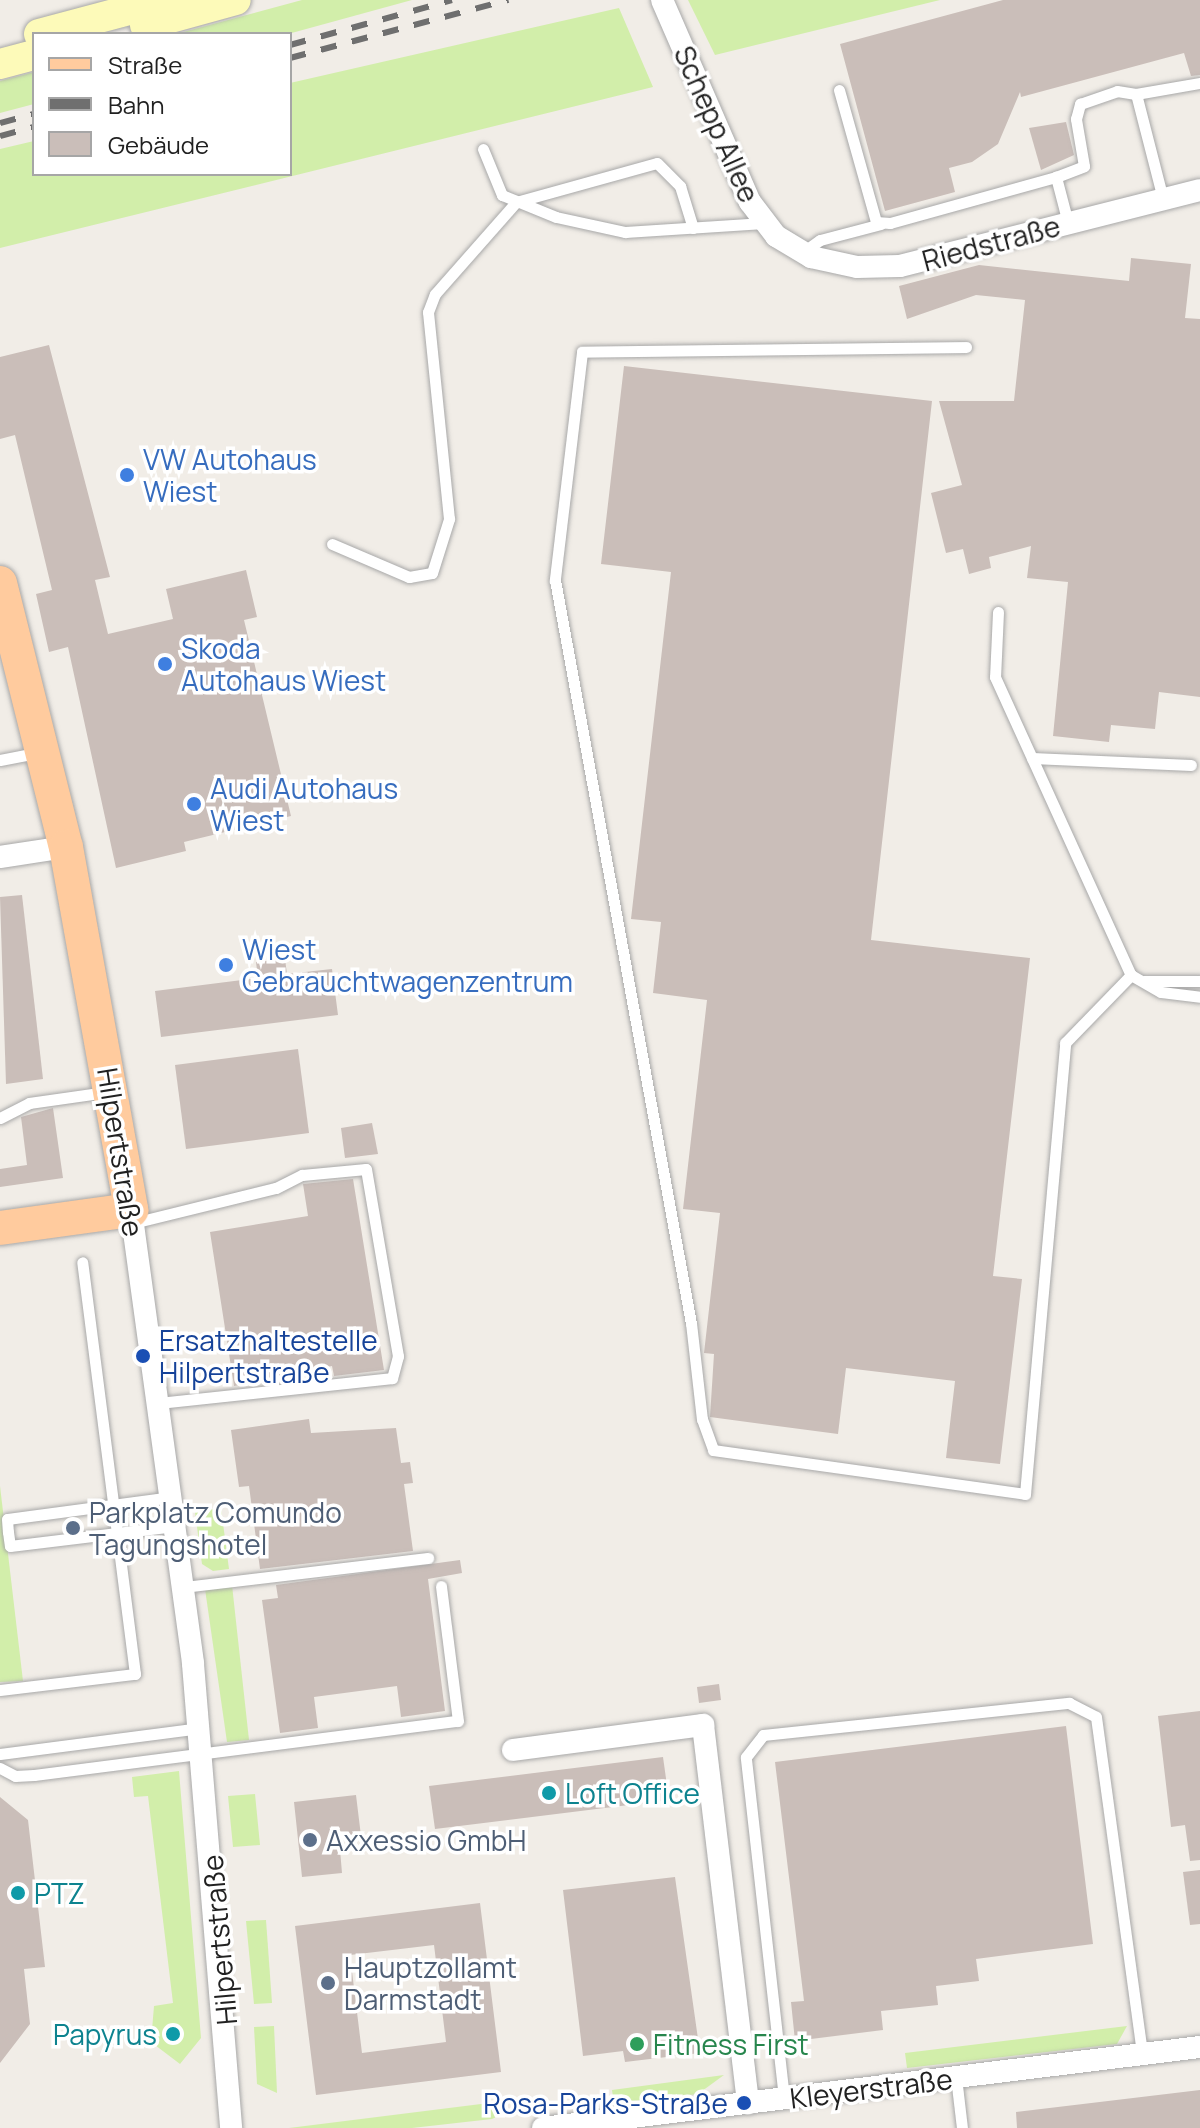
<!DOCTYPE html>
<meta charset="utf-8">
<style>
body{margin:0}
#map{position:relative;width:1200px;height:2128px;overflow:hidden;background:#f1ede7;font-family:Manrope,sans-serif}
div>[style]{position:absolute}
[style*='--x']{left:calc(var(--x)*1px);top:calc(var(--y)*1px);width:calc(var(--w)*1px);rotate:calc(var(--a)*1deg)}
.grass>*{inset:0;background:#d2eeaa}
.building>*{inset:0;background:#cabeb9}
.roads{filter:drop-shadow(0 0 2px #a8a8a8) drop-shadow(0 0 2px #a8a8a8)}
.service>*{height:11px;margin:-5.5px;padding:0 5.5px;transform-origin:5.5px;border-radius:5.5px;background:#fff}
.minor>*{height:22px;margin:-11px;padding:0 11px;transform-origin:11px;border-radius:11px;background:#fff}
.secondary>*{height:30px;margin:-15px;padding:0 15px;transform-origin:15px;border-radius:15px;background:#fdfab9}
.primary>*{height:34px;margin:-17px;padding:0 17px;transform-origin:17px;border-radius:17px;background:#ffcb9e}
.rail>*{height:6px;margin-top:-3px;transform-origin:0;background:repeating-linear-gradient(90deg,#6f6f6f 0 16px,transparent 0 32px)}
.dots>*{width:22px;height:22px;translate:-50% -50%;box-sizing:border-box;border:4px solid #fff;border-radius:50%}
span{translate:-50% -50%;white-space:nowrap;text-align:center;line-height:1.15;-webkit-text-stroke:7px #fff;paint-order:stroke}
.street-label{font-size:28px;color:#212121}
.shop-label{font-size:28px;color:#366cbe}
.left{translate:0 -50%;text-align:left}
.transit-label{font-size:28px;color:#164399}
.right{translate:-100% -50%;text-align:right}
.service-label{font-size:28px;color:#4e5e75}
.culture-label{font-size:28px;color:#0d838f}
.leisure-label{font-size:28px;color:#27864d}
.legend{position:absolute;left:32px;top:32px;width:260px;height:144px;box-sizing:border-box;background:#fff;border:2px solid #a6a6a6;margin:0;padding:10px 14px;list-style:none;font-size:24px;color:#212121}
.legend li{display:flex;align-items:center;gap:16px;height:40px}
.legend b{width:40px;border:2px solid #a6a6a6}
</style>
<div id="map">
<div class="grass">
<div style="clip-path:polygon(302px 0,412px 0,288px 34px,176px 34px)"></div>
<div style="clip-path:polygon(688px 0,940px 0,715px 55px)"></div>
<div style="clip-path:polygon(619px 8px,653px 87px,0 248px,0 149px,34px 141px,34px 174px,290px 174px,290px 83px)"></div>
<div style="clip-path:polygon(34px 72px,34px 104px,0 113px,0 81px)"></div>
<div style="clip-path:polygon(0 1486px,23px 1681px,0 1682px)"></div>
<div style="clip-path:polygon(221px 1508px,229px 1569px,213px 1571px,202px 1564px,195px 1512px)"></div>
<div style="clip-path:polygon(232px 1585px,249px 1740px,227px 1742px,205px 1589px)"></div>
<div style="clip-path:polygon(179px 1771px,201px 2038px,180px 2064px,151px 2042px,154px 2006px,173px 2003px,148px 1796px,134px 1797px,132px 1777px)"></div>
<div style="clip-path:polygon(255px 1794px,260px 1845px,233px 1847px,228px 1796px)"></div>
<div style="clip-path:polygon(266px 1920px,272px 2003px,254px 2004px,246px 1921px)"></div>
<div style="clip-path:polygon(274px 2026px,277px 2093px,257px 2084px,254px 2027px)"></div>
<div style="clip-path:polygon(1127px 2026px,1117px 2044px,907px 2068px,905px 2053px)"></div>
<div style="clip-path:polygon(724px 2075px,698px 2094px,614px 2103px,612px 2090px)"></div>
<div style="clip-path:polygon(505px 2101px,503px 2114px,492px 2119px,412px 2128px,289px 2128px)"></div>
</div>
<div class="building">
<div style="clip-path:polygon(1003px 0,1200px 0,1200px 75px,1191px 76px,1184px 53px,1021px 97px,1020px 92px,998px 144px,972px 162px,949px 168px,955px 192px,885px 211px,840px 44px)"></div>
<div style="clip-path:polygon(1066px 122px,1074px 155px,1041px 170px,1029px 128px)"></div>
<div style="clip-path:polygon(1131px 258px,1191px 264px,1185px 318px,1200px 319px,1200px 697px,1159px 692px,1155px 729px,1111px 725px,1109px 742px,1053px 736px,1068px 582px,1027px 578px,1031px 546px,989px 557px,991px 568px,969px 574px,963px 549px,946px 553px,931px 493px,962px 485px,939px 401px,1014px 401px,1025px 300px,976px 295px,907px 319px,899px 286px,979px 265px,1129px 281px)"></div>
<div style="clip-path:polygon(49px 345px,110px 577px,95px 580px,108px 634px,173px 619px,166px 589px,246px 570px,257px 617px,244px 620px,291px 816px,184px 842px,186px 851px,116px 868px,68px 647px,49px 652px,36px 594px,52px 590px,15px 435px,0 439px,0 357px)"></div>
<div style="clip-path:polygon(624px 366px,932px 401px,871px 940px,1030px 958px,993px 1276px,1022px 1279px,1000px 1464px,946px 1458px,955px 1381px,846px 1368px,838px 1434px,710px 1417px,714px 1354px,704px 1353px,720px 1213px,683px 1209px,707px 1000px,653px 993px,661px 922px,631px 919px,671px 572px,601px 564px)"></div>
<div style="clip-path:polygon(22px 895px,43px 1079px,6px 1084px,0 897px)"></div>
<div style="clip-path:polygon(285px 959px,287px 974px,332px 969px,338px 1015px,161px 1037px,155px 991px,258px 978px,256px 962px)"></div>
<div style="clip-path:polygon(298px 1049px,309px 1133px,186px 1149px,175px 1065px)"></div>
<div style="clip-path:polygon(53px 1108px,63px 1178px,0 1187px,0 1169px,27px 1165px,21px 1117px)"></div>
<div style="clip-path:polygon(372px 1123px,378px 1154px,345px 1158px,341px 1128px)"></div>
<div style="clip-path:polygon(353px 1179px,384px 1370px,334px 1376px,332px 1366px,234px 1386px,210px 1232px,308px 1216px,303px 1184px)"></div>
<div style="clip-path:polygon(309px 1419px,311px 1433px,396px 1428px,401px 1463px,410px 1462px,413px 1483px,404px 1484px,413px 1551px,260px 1569px,249px 1486px,239px 1487px,231px 1430px)"></div>
<div style="clip-path:polygon(460px 1560px,462px 1573px,428px 1579px,445px 1711px,401px 1717px,397px 1686px,314px 1697px,318px 1728px,280px 1733px,262px 1600px,278px 1598px,276px 1585px)"></div>
<div style="clip-path:polygon(719px 1684px,721px 1700px,699px 1703px,697px 1687px)"></div>
<div style="clip-path:polygon(1200px 1711px,1200px 1860px,1190px 1861px,1185px 1825px,1171px 1827px,1158px 1716px)"></div>
<div style="clip-path:polygon(1066px 1726px,1093px 1944px,976px 1959px,979px 1981px,936px 1986px,938px 2005px,881px 2011px,883px 2030px,795px 2041px,791px 2002px,804px 2001px,775px 1762px)"></div>
<div style="clip-path:polygon(663px 1757px,669px 1800px,435px 1829px,429px 1786px)"></div>
<div style="clip-path:polygon(356px 1795px,361px 1836px,339px 1838px,342px 1873px,302px 1877px,294px 1802px)"></div>
<div style="clip-path:polygon(0 1797px,28px 1820px,45px 1967px,24px 1969px,30px 2024px,0 2063px)"></div>
<div style="clip-path:polygon(1200px 1870px,1200px 1924px,1190px 1925px,1183px 1872px)"></div>
<div style="clip-path:polygon(675px 1877px,700px 2053px,625px 2062px,623px 2051px,583px 2056px,563px 1890px)"></div>
<div style="clip-path:polygon(evenodd,480px 1903px,501px 2072px,316px 2095px,295px 1926px,480px 1903px,434px 1945px,446px 2042px,362px 2053px,350px 1955px,434px 1945px)"></div>
<div style="clip-path:polygon(1200px 2090px,1200px 2128px,1017px 2128px,1016px 2112px)"></div>
</div>
<div class="roads">
<div class="service">
<div style="--x:839;--y:90;--w:137;--a:74.3"></div>
<div style="--x:876;--y:222;--w:14;--a:4"></div>
<div style="--x:890;--y:223;--w:172;--a:-15.5"></div>
<div style="--x:483;--y:149;--w:50;--a:67.6"></div>
<div style="--x:502;--y:195;--w:58;--a:22.2"></div>
<div style="--x:556;--y:217;--w:71;--a:12.3"></div>
<div style="--x:625;--y:232;--w:139;--a:-3.7"></div>
<div style="--x:1163;--y:199;--w:108;--a:-104.4"></div>
<div style="--x:1136;--y:94;--w:65;--a:-9.8"></div>
<div style="--x:1068;--y:223;--w:48;--a:-104.6"></div>
<div style="--x:1056;--y:177;--w:30;--a:-21"></div>
<div style="--x:1084;--y:166;--w:48;--a:-99.7"></div>
<div style="--x:1076;--y:119;--w:16;--a:-75"></div>
<div style="--x:1080;--y:104;--w:39;--a:-19"></div>
<div style="--x:1117;--y:91;--w:19;--a:9"></div>
<div style="--x:802;--y:253;--w:22;--a:-36"></div>
<div style="--x:820;--y:240;--w:63;--a:-14.7"></div>
<div style="--x:966;--y:347;--w:384;--a:179.3"></div>
<div style="--x:582;--y:352;--w:230;--a:96.8"></div>
<div style="--x:555;--y:580;--w:755;--a:79.63"></div>
<div style="--x:691;--y:1323;--w:97;--a:83.5"></div>
<div style="--x:702;--y:1419;--w:33;--a:70"></div>
<div style="--x:713;--y:1450;--w:315;--a:8"></div>
<div style="--x:1025;--y:1494;--w:453;--a:-84.9"></div>
<div style="--x:1065;--y:1043;--w:95;--a:-45.9"></div>
<div style="--x:332;--y:544;--w:84;--a:23.2"></div>
<div style="--x:409;--y:577;--w:23;--a:-10"></div>
<div style="--x:432;--y:573;--w:57;--a:-72.5"></div>
<div style="--x:449;--y:519;--w:208;--a:-95.8"></div>
<div style="--x:428;--y:312;--w:19;--a:-69"></div>
<div style="--x:435;--y:294;--w:123;--a:-48.6"></div>
<div style="--x:516;--y:202;--w:146;--a:-15.5"></div>
<div style="--x:657;--y:163;--w:33;--a:45"></div>
<div style="--x:680;--y:186;--w:44;--a:72.8"></div>
<div style="--x:998;--y:612;--w:65;--a:92.6"></div>
<div style="--x:995;--y:677;--w:328;--a:65.5"></div>
<div style="--x:1131;--y:975;--w:34;--a:30"></div>
<div style="--x:1161;--y:992;--w:39;--a:7"></div>
<div style="--x:1032;--y:758;--w:159;--a:2.5"></div>
<div style="--x:0;--y:760;--w:42;--a:-11"></div>
<div style="--x:1144;--y:981;--w:56;--a:0"></div>
<div style="--x:0;--y:1118;--w:33;--a:-27"></div>
<div style="--x:29;--y:1103;--w:78;--a:-8.1"></div>
<div style="--x:133;--y:1223;--w:147;--a:-13.8"></div>
<div style="--x:276;--y:1188;--w:29;--a:-27"></div>
<div style="--x:302;--y:1175;--w:64;--a:-5.4"></div>
<div style="--x:366;--y:1169;--w:190;--a:80.3"></div>
<div style="--x:398;--y:1356;--w:23;--a:105"></div>
<div style="--x:392;--y:1378;--w:234;--a:173.9"></div>
<div style="--x:172;--y:1497;--w:166;--a:172.4"></div>
<div style="--x:7;--y:1519;--w:13;--a:86"></div>
<div style="--x:8;--y:1532;--w:14;--a:82"></div>
<div style="--x:10;--y:1546;--w:166;--a:-6.9"></div>
<div style="--x:184;--y:1587;--w:246;--a:-6.8"></div>
<div style="--x:0;--y:1690;--w:136;--a:-6.8"></div>
<div style="--x:135;--y:1674;--w:415;--a:-97.3"></div>
<div style="--x:0;--y:1754;--w:202;--a:-7.4"></div>
<div style="--x:0;--y:1768;--w:17;--a:28"></div>
<div style="--x:15;--y:1776;--w:19;--a:-3"></div>
<div style="--x:34;--y:1775;--w:427;--a:-7.3"></div>
<div style="--x:458;--y:1721;--w:136;--a:-97.2"></div>
<div style="--x:956;--y:2077;--w:51;--a:83.3"></div>
<div style="--x:784;--y:2098;--w:343;--a:-96.4"></div>
<div style="--x:746;--y:1757;--w:28;--a:-52"></div>
<div style="--x:763;--y:1735;--w:308;--a:-6"></div>
<div style="--x:1069;--y:1703;--w:30;--a:27"></div>
<div style="--x:1096;--y:1717;--w:341;--a:82.2"></div>
</div>
<div class="minor">
<div style="--x:662;--y:0;--w:220;--a:66.5"></div>
<div style="--x:750;--y:202;--w:43;--a:52.6"></div>
<div style="--x:776;--y:236;--w:41;--a:31"></div>
<div style="--x:811;--y:257;--w:47;--a:12.3"></div>
<div style="--x:857;--y:267;--w:43;--a:-1.3"></div>
<div style="--x:900;--y:266;--w:309;--a:-14.2"></div>
<div style="--x:0;--y:857;--w:67;--a:-8.6"></div>
<div style="--x:131;--y:1210;--w:458;--a:82.2"></div>
<div style="--x:193;--y:1664;--w:466;--a:85.3"></div>
<div style="--x:513;--y:1750;--w:192;--a:-7.5"></div>
<div style="--x:703;--y:1725;--w:381;--a:83.2"></div>
<div style="--x:543;--y:2128;--w:662;--a:-7.03"></div>
</div>
<div class="secondary">
<div style="--x:145;--y:25;--w:94;--a:-15.4"></div>
<div style="--x:39;--y:34;--w:132;--a:-14.9"></div>
<div style="--x:0;--y:64;--w:35;--a:-15"></div>
</div>
<div class="primary">
<div style="--x:0;--y:583;--w:272;--a:76"></div>
<div style="--x:66;--y:847;--w:369;--a:79.8"></div>
<div style="--x:131;--y:1210;--w:132;--a:172.2"></div>
</div>
</div>
<div class="rail">
<div style="--x:290;--y:45;--w:168;--a:-15.5"></div>
<div style="--x:290;--y:58;--w:226;--a:-14.9"></div>
<div style="--x:0;--y:123;--w:35;--a:-15"></div>
<div style="--x:0;--y:136;--w:35;--a:-15"></div>
</div>
<div class="dots">
<div style="left:127px;top:475px;background:#3f7fe0"></div>
<div style="left:165px;top:664px;background:#3f7fe0"></div>
<div style="left:194px;top:804px;background:#3f7fe0"></div>
<div style="left:226px;top:965px;background:#3f7fe0"></div>
<div style="left:143px;top:1356px;background:#1a4fb4"></div>
<div style="left:73px;top:1528px;background:#5c6f8a"></div>
<div style="left:549px;top:1793px;background:#0f9aa8"></div>
<div style="left:310px;top:1840px;background:#5c6f8a"></div>
<div style="left:18px;top:1893px;background:#0f9aa8"></div>
<div style="left:328px;top:1983px;background:#5c6f8a"></div>
<div style="left:173px;top:2034px;background:#0f9aa8"></div>
<div style="left:637px;top:2044px;background:#2e9e5b"></div>
<div style="left:744px;top:2103px;background:#1a4fb4"></div>
</div>
<div class="street-label">
<span style="left:717px;top:124px;rotate:66deg">Schepp Allee</span>
<span style="left:991px;top:243px;rotate:-15deg">Riedstraße</span>
<span style="left:121px;top:1152px;rotate:81deg">Hilpertstraße</span>
<span style="left:219px;top:1940px;rotate:-95deg">Hilpertstraße</span>
<span style="left:871px;top:2088px;rotate:-7deg">Kleyerstraße</span>
</div>
<div class="shop-label">
<span class="left" style="left:143px;top:475px">VW Autohaus<br>Wiest</span>
<span class="left" style="left:181px;top:664px">Skoda<br>Autohaus Wiest</span>
<span class="left" style="left:210px;top:804px">Audi Autohaus<br>Wiest</span>
<span class="left" style="left:242px;top:965px">Wiest<br>Gebrauchtwagenzentrum</span>
</div>
<div class="transit-label">
<span class="left" style="left:159px;top:1356px">Ersatzhaltestelle<br>Hilpertstraße</span>
<span class="right" style="left:728px;top:2103px">Rosa-Parks-Straße</span>
</div>
<div class="service-label">
<span class="left" style="left:89px;top:1528px">Parkplatz Comundo<br>Tagungshotel</span>
<span class="left" style="left:326px;top:1840px">Axxessio GmbH</span>
<span class="left" style="left:344px;top:1983px">Hauptzollamt<br>Darmstadt</span>
</div>
<div class="culture-label">
<span class="left" style="left:565px;top:1793px">Loft Office</span>
<span class="left" style="left:34px;top:1893px">PTZ</span>
<span class="right" style="left:157px;top:2034px">Papyrus</span>
</div>
<div class="leisure-label">
<span class="left" style="left:653px;top:2044px">Fitness First</span>
</div>
<ul class="legend">
<li><b style="height:10px;background:#ffcb9e"></b>Straße</li>
<li><b style="height:10px;background:#6f6f6f"></b>Bahn</li>
<li><b style="height:22px;background:#cabeb9"></b>Gebäude</li>
</ul>
</div>
